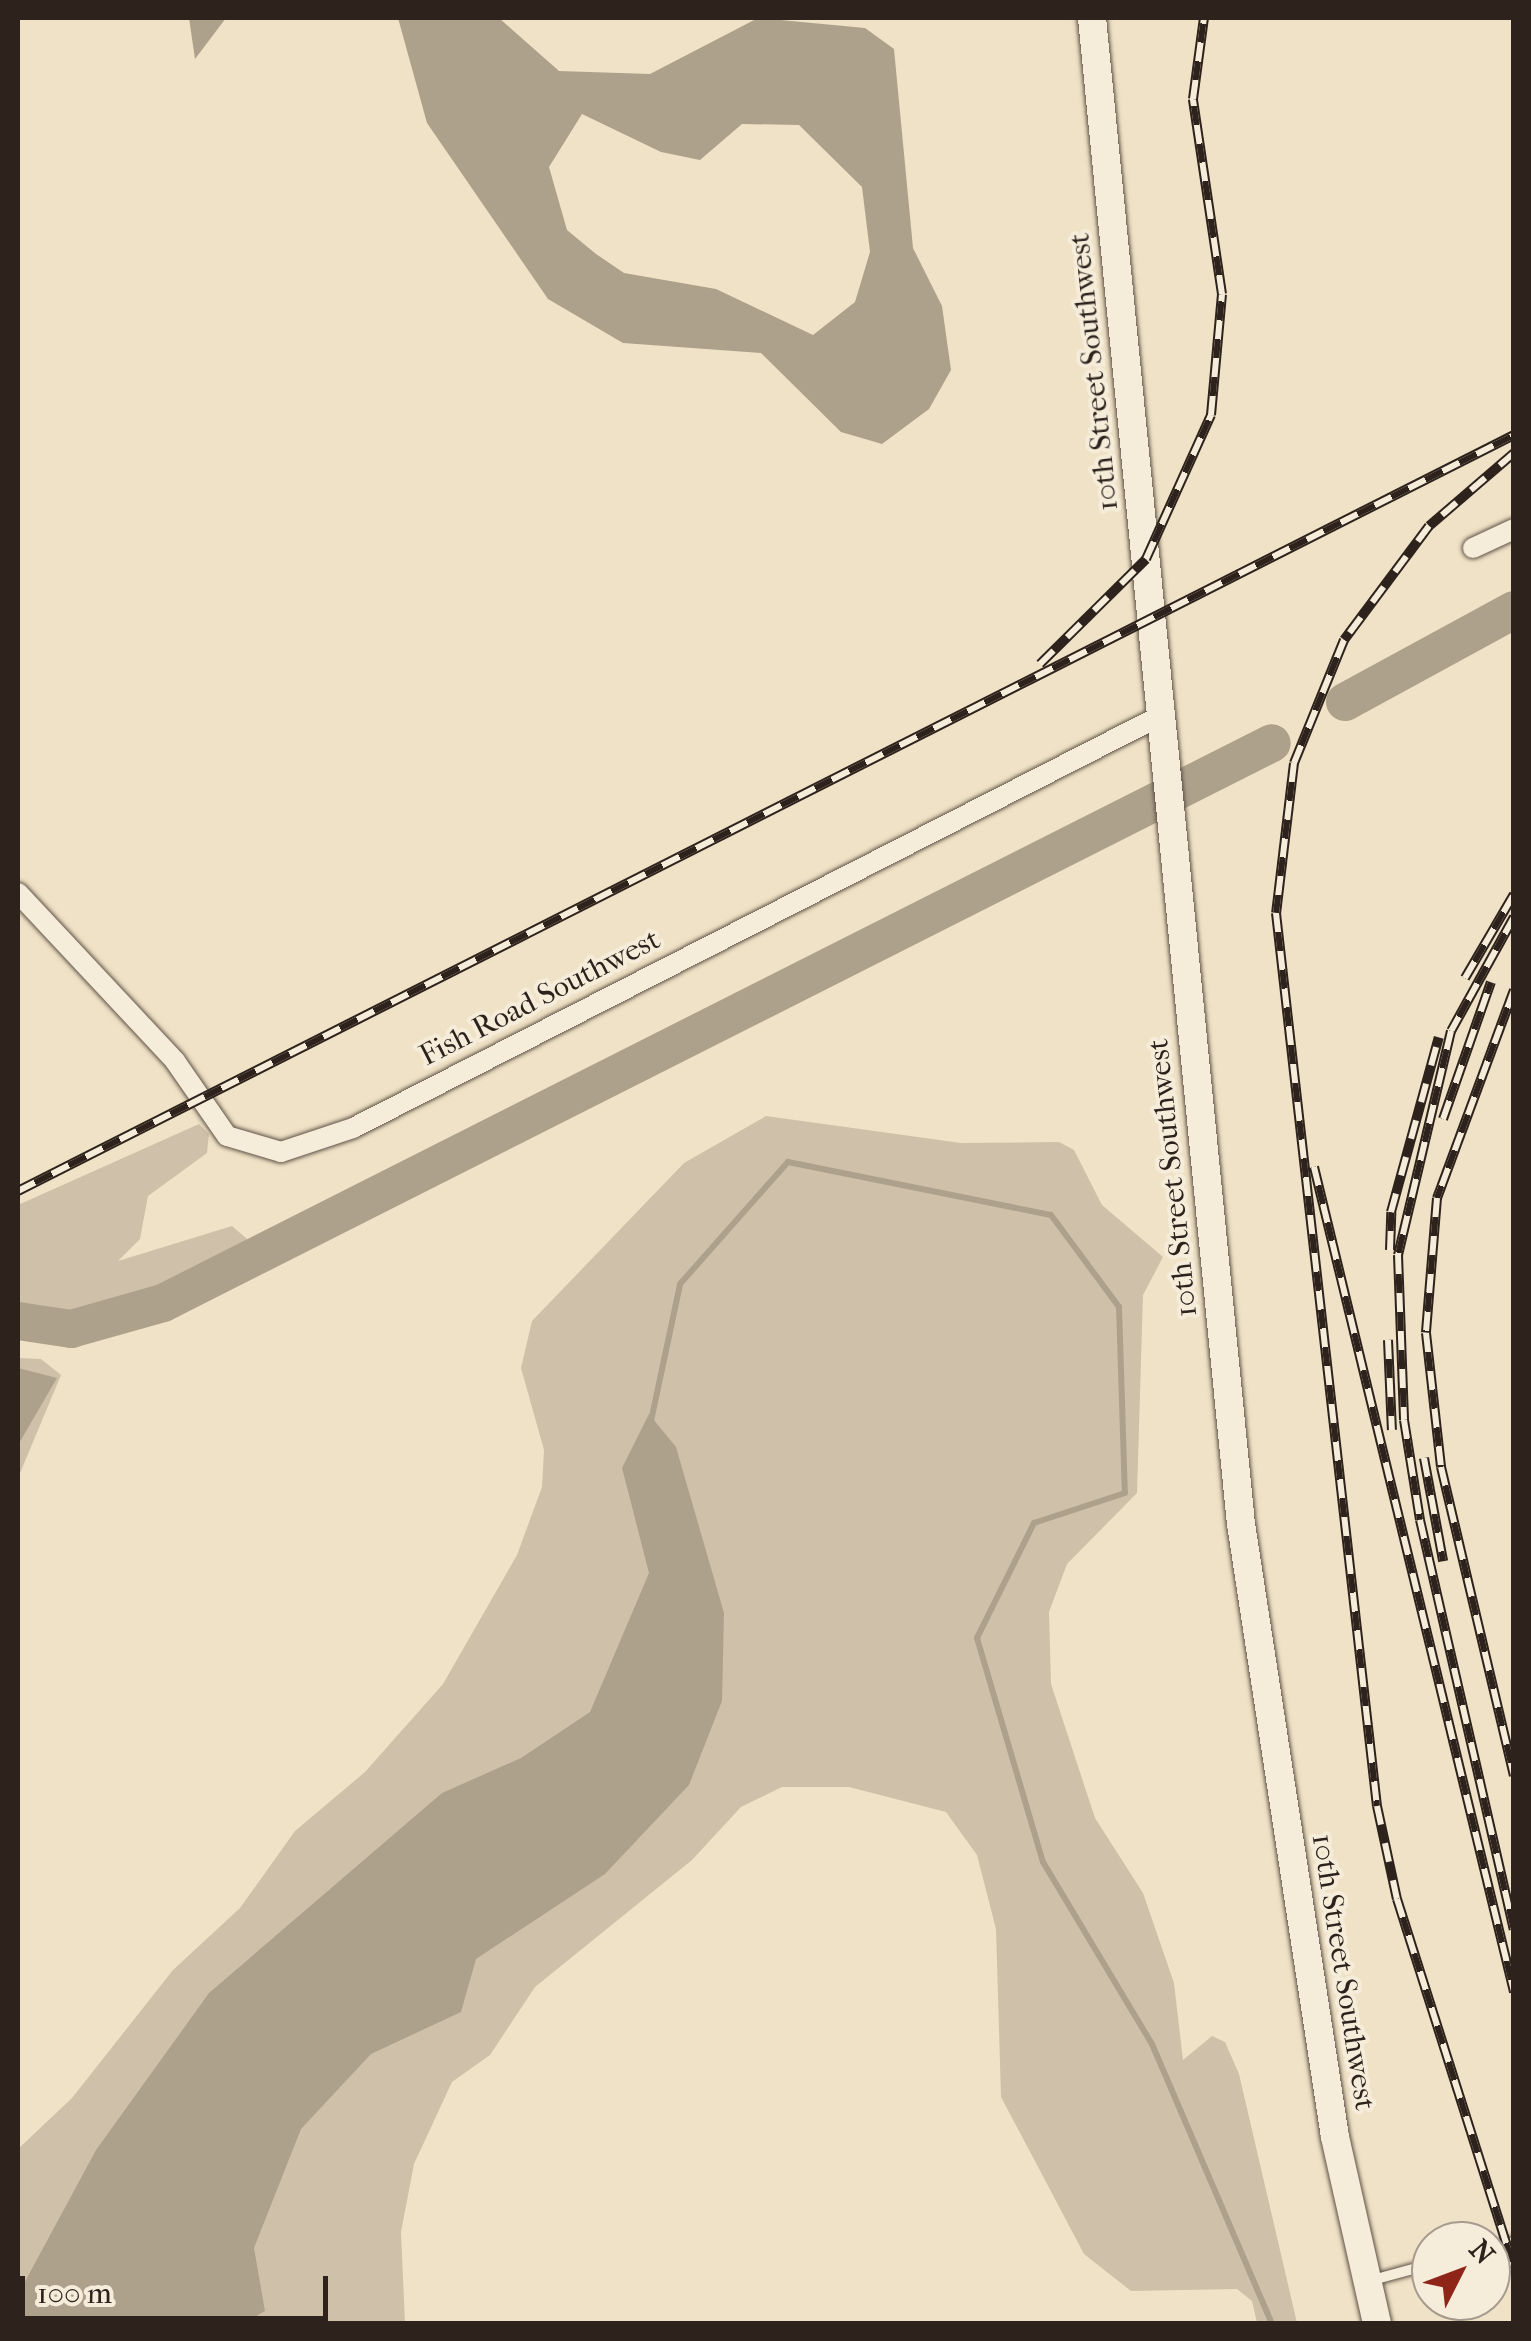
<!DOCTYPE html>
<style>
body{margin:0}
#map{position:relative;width:1531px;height:2341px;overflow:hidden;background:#f0e2c6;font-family:"IM FELL French Canon",serif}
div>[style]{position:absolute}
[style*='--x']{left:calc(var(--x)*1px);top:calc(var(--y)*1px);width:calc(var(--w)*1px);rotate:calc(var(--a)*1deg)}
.green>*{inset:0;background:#cfc1a9}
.water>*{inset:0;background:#aea18c}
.stream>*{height:6px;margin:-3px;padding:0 3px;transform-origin:3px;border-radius:3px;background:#aea18c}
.river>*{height:38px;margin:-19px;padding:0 19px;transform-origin:19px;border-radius:19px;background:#aea18c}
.roads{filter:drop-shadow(0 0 2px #5e5246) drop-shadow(0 0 2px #5e5246)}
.lane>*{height:10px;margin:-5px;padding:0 5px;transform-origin:5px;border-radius:5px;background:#f5ecda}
.street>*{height:20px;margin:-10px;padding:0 10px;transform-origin:10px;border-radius:10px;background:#f5ecda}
.secondary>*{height:28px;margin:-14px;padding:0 14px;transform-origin:14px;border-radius:14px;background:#f5ecda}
.rail>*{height:10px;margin-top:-5px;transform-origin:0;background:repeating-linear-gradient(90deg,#f5ecda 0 19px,#2e221c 0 38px);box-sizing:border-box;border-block:2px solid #2e221c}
span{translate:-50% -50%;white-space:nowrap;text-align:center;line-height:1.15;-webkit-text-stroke:8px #f5ecda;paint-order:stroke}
.street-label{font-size:30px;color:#2e221c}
.frame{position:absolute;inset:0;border:20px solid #2e221c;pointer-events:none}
.north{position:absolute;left:1411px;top:2221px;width:100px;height:100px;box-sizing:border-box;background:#f5ecda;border:2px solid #a59b8e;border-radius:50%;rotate:48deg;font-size:28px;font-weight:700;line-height:40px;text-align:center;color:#2e221c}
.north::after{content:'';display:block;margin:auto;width:35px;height:45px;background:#8f2418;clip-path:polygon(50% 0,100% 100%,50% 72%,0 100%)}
.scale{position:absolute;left:20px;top:2276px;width:308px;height:45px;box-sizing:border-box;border:5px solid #2e221c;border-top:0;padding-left:12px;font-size:30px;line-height:35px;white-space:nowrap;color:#2e221c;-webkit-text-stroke:8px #f5ecda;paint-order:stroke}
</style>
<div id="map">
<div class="green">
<div style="clip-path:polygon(766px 1116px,961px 1143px,1059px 1142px,1074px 1150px,1102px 1205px,1163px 1257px,1143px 1295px,1137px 1493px,1067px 1564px,1049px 1612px,1051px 1684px,1095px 1818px,1143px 1893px,1174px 1983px,1183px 2060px,1212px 2036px,1225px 2042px,1239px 2074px,1297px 2323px,1257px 2323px,1252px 2301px,1237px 2289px,1131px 2291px,1084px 2254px,1001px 2097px,996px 1929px,977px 1855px,946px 1812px,849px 1787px,782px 1787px,741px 1807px,692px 1860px,535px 1987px,490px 2055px,452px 2082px,414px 2164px,401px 2232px,405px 2323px,18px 2323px,18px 2149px,72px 2098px,173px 1970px,240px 1908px,295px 1831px,365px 1772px,443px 1684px,517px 1555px,542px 1487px,544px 1450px,521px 1368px,532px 1321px,684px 1163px)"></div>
<div style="clip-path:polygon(199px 1124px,209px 1134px,207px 1153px,148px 1196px,140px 1239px,118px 1261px,232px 1226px,254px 1245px,247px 1270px,177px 1317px,69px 1337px,18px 1333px,18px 1205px)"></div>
<div style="clip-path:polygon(18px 1358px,41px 1359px,61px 1375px,18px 1478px)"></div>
</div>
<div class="water">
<div style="clip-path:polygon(189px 18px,226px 18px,195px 59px)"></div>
<div style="clip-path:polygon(evenodd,398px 18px,499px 18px,559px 71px,650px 74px,758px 18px,865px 28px,894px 49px,913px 248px,942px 306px,951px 370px,929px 409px,882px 444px,841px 432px,761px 353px,623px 343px,548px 299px,427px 123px,398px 18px,582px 114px,661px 152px,700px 160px,742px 124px,799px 125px,862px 187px,870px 252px,855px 302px,813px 335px,716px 289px,624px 273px,596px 254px,567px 230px,549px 167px,582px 114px)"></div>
<div style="clip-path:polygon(18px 1368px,57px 1378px,18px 1445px)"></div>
<div style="clip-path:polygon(649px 1414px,676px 1447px,724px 1613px,722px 1701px,689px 1785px,605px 1874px,476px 1959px,461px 2012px,371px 2054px,301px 2129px,254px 2248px,265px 2311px,245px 2323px,18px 2323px,21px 2289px,96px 2150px,209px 1993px,442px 1793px,521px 1758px,590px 1712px,649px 1573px,622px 1468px)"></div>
</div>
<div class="stream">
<div style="--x:651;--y:1421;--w:140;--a:-78"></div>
<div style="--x:680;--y:1284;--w:163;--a:-48.5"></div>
<div style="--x:788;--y:1162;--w:268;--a:11.4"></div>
<div style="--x:1051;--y:1215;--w:114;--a:53.5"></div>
<div style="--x:1119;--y:1307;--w:186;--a:88.2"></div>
<div style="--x:1125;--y:1493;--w:96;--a:161.8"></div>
<div style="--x:1034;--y:1523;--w:128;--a:116.4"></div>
<div style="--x:977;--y:1638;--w:234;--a:73.6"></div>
<div style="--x:1043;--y:1862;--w:212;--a:59.1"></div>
<div style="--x:1152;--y:2044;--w:305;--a:66.8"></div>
</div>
<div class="river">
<div style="--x:1345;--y:702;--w:192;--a:-28.6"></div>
<div style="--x:18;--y:1321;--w:54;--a:8.6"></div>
<div style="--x:71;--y:1329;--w:96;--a:-15.8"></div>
<div style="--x:163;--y:1303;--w:1242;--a:-26.79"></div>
</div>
<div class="roads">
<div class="lane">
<div style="--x:1491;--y:2248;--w:24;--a:-15"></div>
<div style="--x:1369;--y:2281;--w:64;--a:-15.3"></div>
</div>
<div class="street">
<div style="--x:1473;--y:548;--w:45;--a:-24.9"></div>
<div style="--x:18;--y:893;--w:230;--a:46.9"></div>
<div style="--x:175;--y:1061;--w:91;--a:55.3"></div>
<div style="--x:227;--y:1136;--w:56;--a:16.5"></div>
<div style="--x:281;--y:1152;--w:76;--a:-18.4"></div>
<div style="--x:353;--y:1128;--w:906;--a:-27.05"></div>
</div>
<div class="secondary">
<div style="--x:1092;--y:18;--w:1513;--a:84.35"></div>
<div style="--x:1241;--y:1524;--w:620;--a:81.28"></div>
<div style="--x:1335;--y:2137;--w:192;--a:77.3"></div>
</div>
</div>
<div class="rail">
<div style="--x:1514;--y:453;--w:112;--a:139.3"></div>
<div style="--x:1429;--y:526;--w:142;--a:126.7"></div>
<div style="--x:1344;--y:640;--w:133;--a:112.1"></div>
<div style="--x:1294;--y:763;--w:151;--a:96.8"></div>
<div style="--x:1276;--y:913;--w:899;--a:83.55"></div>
<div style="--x:1377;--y:1806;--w:95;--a:77.9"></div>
<div style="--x:1397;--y:1899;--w:386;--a:72.4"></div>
<div style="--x:1040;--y:664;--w:149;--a:-44.7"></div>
<div style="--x:1146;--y:559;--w:158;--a:-65.7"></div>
<div style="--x:1211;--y:415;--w:121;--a:-84.8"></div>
<div style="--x:1222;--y:294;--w:197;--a:-98.5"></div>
<div style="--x:1193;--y:99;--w:82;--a:-82.3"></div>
<div style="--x:1514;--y:917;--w:130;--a:118.9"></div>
<div style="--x:1451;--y:1031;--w:230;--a:103.3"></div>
<div style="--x:1398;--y:1255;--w:165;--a:87.9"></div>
<div style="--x:1404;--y:1420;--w:101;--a:80.9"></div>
<div style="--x:1420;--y:1520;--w:420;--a:77.1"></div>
<div style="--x:1465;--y:978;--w:97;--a:-59.7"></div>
<div style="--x:1514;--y:990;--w:222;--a:110.3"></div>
<div style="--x:1437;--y:1198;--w:135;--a:94.7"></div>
<div style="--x:1426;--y:1333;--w:135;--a:83.6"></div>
<div style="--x:1441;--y:1467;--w:317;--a:76.7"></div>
<div style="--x:1443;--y:1119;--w:145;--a:-70.7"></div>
<div style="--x:1314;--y:1167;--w:849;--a:76.37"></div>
<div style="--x:18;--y:1191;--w:1676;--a:-26.81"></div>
<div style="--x:1390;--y:1250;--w:38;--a:-88"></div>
<div style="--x:1391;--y:1212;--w:181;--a:-74.7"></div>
<div style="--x:1388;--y:1340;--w:90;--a:87.5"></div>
<div style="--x:1424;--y:1458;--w:105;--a:79.5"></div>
</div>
<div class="street-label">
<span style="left:1094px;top:372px;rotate:-96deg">10th Street Southwest</span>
<span style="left:540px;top:998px;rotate:-27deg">Fish Road Southwest</span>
<span style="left:1173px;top:1178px;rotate:-96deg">10th Street Southwest</span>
<span style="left:1343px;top:1972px;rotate:81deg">10th Street Southwest</span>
</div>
<div class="frame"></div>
<div class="north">N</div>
<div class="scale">100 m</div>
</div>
